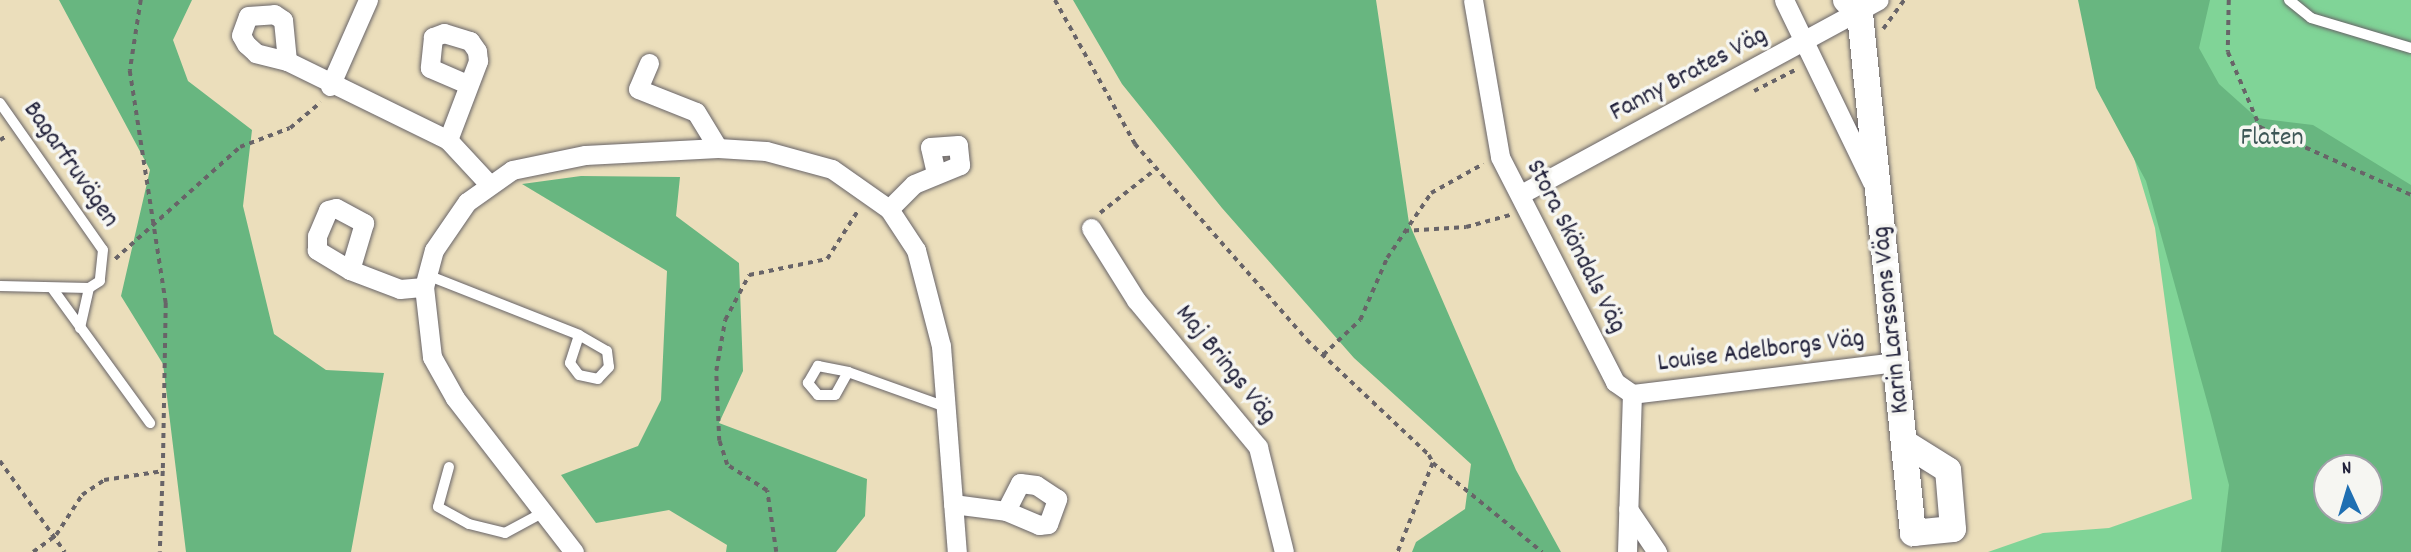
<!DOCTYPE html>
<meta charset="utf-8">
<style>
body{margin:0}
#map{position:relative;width:2411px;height:552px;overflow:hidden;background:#ebdebb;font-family:Dekko,sans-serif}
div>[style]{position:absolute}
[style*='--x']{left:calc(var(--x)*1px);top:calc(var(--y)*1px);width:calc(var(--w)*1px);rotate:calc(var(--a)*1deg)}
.green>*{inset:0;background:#80d497}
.forest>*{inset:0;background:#68b680}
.path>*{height:3.5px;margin-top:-1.75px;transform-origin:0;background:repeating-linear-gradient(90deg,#686468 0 5px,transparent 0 10px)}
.roads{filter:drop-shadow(0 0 2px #686468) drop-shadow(0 0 2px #686468)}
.lane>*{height:10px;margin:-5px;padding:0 5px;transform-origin:5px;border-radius:5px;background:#fff}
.street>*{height:19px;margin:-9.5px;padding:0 9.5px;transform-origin:9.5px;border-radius:9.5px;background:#fff}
.secondary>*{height:26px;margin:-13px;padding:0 13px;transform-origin:13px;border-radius:13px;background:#fff}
span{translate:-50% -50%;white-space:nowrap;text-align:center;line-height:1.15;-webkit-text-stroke:7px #f6f6f2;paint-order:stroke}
.street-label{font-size:26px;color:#22223b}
.park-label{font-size:26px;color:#3e5757}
.north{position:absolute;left:2313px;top:454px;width:70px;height:70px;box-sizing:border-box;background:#f6f6f2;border:2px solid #a1a1a9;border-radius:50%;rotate:356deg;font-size:19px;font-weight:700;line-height:28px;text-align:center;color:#22223b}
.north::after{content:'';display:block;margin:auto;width:24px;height:32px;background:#1f6fb2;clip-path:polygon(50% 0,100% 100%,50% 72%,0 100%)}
</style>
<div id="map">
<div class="green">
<div style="clip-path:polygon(evenodd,2104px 0,2411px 0,2411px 552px,1988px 552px,2043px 533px,2109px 528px,2192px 499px,2155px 228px,2100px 45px,2104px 0,2327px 468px,2369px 468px,2369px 510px,2327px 510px,2327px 468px)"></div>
</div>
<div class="forest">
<div style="clip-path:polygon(59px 0,192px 0,173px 40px,188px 81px,252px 130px,243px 206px,274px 334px,326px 370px,384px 373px,351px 552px,186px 552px,163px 364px,121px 296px,150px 170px)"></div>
<div style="clip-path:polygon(1073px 0,1376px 0,1409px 223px,1516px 470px,1561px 552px,1412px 552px,1416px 542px,1465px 509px,1471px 464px,1354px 358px,1222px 208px,1122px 84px)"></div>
<div style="clip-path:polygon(evenodd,2078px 0,2210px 0,2199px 48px,2219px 84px,2257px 118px,2313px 125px,2411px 185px,2411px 552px,2221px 552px,2229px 485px,2210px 412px,2146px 181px,2096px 88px,2078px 0,2327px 468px,2369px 468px,2369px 510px,2327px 510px,2327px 468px)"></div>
<div style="clip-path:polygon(581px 176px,680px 177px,676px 216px,739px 263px,743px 371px,719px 423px,867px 479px,865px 516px,836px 552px,726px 552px,727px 545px,669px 510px,596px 523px,561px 475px,638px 446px,661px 400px,667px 271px,522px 184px)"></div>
</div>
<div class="path">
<div style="--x:141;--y:0;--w:72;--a:98.8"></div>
<div style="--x:130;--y:71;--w:235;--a:81.2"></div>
<div style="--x:166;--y:303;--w:168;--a:91"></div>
<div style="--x:1055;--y:0;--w:165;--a:60.9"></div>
<div style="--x:1135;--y:144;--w:261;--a:48.7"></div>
<div style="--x:1307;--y:340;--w:168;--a:43.3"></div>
<div style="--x:1429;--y:455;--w:9;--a:63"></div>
<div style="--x:1433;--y:463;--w:96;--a:111.5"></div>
<div style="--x:2229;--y:0;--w:52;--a:91.1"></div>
<div style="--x:2228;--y:52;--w:82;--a:66.9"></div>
<div style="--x:2260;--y:127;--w:166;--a:24.2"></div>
<div style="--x:1883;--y:29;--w:36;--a:-54"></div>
<div style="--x:1754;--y:91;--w:48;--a:-27.1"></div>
<div style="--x:0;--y:140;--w:9;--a:-32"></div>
<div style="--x:1100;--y:213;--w:71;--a:-38.2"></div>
<div style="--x:1404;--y:231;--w:62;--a:-3.7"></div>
<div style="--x:1466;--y:227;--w:46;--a:-15.3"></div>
<div style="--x:115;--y:259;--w:168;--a:-41.9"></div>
<div style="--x:240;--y:147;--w:53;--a:-20.8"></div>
<div style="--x:290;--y:128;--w:40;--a:-40"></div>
<div style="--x:1323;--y:355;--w:51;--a:-43.4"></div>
<div style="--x:1360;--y:320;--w:68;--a:-66.5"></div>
<div style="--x:1387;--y:258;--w:78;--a:-55.9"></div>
<div style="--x:1431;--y:193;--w:60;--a:-29.1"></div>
<div style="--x:0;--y:461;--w:112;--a:54.5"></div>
<div style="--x:1433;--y:463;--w:141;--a:39.2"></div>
<div style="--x:33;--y:552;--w:29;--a:-36"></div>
<div style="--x:56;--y:535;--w:48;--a:-57"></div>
<div style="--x:82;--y:495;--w:27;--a:-34"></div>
<div style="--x:104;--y:480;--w:60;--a:-8.7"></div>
<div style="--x:163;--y:471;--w:81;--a:92.1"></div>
<div style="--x:776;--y:552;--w:62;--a:-98.4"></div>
<div style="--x:767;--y:491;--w:48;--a:-147"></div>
<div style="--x:727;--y:465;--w:25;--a:-108"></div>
<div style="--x:719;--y:441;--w:70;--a:-92.5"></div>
<div style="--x:716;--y:371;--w:52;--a:-80"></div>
<div style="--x:725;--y:320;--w:51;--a:-61.9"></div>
<div style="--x:749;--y:275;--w:80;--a:-11.6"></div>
<div style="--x:827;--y:259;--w:59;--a:-57.4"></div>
</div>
<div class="roads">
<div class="lane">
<div style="--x:2289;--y:0;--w:28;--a:39"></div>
<div style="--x:2311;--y:18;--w:104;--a:16.7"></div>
<div style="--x:0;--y:103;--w:179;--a:55"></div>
<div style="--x:103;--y:250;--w:31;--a:96"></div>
<div style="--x:100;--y:281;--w:13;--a:148"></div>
<div style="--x:89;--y:288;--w:89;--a:-178.7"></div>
<div style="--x:427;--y:275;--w:163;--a:21.5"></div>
<div style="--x:579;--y:335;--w:32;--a:30"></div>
<div style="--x:607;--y:351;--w:16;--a:83"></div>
<div style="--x:609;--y:367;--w:16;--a:133"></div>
<div style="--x:598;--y:379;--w:19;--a:-168"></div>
<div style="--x:579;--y:375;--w:15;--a:-127"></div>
<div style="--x:570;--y:363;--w:29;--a:-72"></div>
<div style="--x:52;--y:288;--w:167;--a:54"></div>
<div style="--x:80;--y:328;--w:41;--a:-77.3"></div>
<div style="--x:848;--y:372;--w:26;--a:119"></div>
<div style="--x:835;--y:395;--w:17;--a:180"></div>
<div style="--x:818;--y:395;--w:16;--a:-130"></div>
<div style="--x:808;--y:383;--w:20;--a:-60"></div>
<div style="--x:818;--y:366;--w:31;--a:11"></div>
<div style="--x:848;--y:372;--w:104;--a:19.7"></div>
<div style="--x:449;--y:467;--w:41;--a:105.4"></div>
<div style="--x:438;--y:507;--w:35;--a:29"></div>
<div style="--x:469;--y:524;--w:37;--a:14"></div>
<div style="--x:505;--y:533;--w:44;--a:-28.3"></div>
</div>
<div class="street">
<div style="--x:1473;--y:0;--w:159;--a:80.2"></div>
<div style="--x:1500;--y:157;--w:253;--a:62.9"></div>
<div style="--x:1615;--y:382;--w:21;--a:35"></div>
<div style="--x:1784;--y:0;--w:202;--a:64.2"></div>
<div style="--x:287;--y:61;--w:32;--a:-166"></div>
<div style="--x:256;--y:53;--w:13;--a:-138"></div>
<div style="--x:246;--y:44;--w:10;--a:-119"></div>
<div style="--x:241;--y:35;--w:20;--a:-70"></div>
<div style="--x:248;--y:16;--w:26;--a:-4"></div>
<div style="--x:274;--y:14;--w:11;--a:34"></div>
<div style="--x:283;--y:20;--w:41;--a:84.4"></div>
<div style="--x:287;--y:61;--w:179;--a:26.1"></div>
<div style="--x:448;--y:140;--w:59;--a:47.1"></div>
<div style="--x:649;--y:63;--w:28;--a:113"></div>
<div style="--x:638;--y:89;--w:62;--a:21.6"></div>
<div style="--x:696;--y:112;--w:42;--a:58.6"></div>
<div style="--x:330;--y:86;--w:94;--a:-66.2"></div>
<div style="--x:448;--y:140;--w:85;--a:-69.2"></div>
<div style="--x:478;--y:61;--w:10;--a:-96"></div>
<div style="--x:477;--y:51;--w:12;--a:-125"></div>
<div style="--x:470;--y:41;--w:27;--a:-163"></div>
<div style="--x:444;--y:33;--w:12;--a:160"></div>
<div style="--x:433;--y:37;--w:31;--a:96"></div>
<div style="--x:430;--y:68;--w:40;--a:23.4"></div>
<div style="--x:1521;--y:194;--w:407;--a:-28.5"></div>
<div style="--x:889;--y:209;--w:35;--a:-45"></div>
<div style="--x:914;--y:184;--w:50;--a:-22.4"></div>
<div style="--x:960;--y:165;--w:20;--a:-96"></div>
<div style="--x:958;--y:145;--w:28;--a:176"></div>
<div style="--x:930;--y:147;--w:28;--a:77"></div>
<div style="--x:1091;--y:228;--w:85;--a:58"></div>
<div style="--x:1136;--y:300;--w:191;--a:50.3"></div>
<div style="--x:1258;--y:447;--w:108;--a:76.1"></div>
<div style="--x:350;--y:270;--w:39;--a:-149"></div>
<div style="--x:317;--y:250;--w:14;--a:-90"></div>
<div style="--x:317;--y:236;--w:28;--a:-67"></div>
<div style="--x:328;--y:210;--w:8;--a:-14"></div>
<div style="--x:336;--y:208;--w:32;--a:28"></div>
<div style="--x:364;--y:223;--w:49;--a:106.6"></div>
<div style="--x:350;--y:270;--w:53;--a:20.8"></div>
<div style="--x:400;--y:289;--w:24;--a:-5"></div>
<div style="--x:1632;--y:394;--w:267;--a:-6.9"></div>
<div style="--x:953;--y:504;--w:53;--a:7.5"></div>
<div style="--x:1006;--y:511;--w:36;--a:23"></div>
<div style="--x:1039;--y:525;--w:9;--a:-6"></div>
<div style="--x:1048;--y:524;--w:27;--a:-70"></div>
<div style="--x:1057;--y:499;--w:25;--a:-146"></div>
<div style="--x:1036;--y:485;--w:16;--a:-173"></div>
<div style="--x:1020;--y:483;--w:31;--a:117"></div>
<div style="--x:1628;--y:509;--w:52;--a:56"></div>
<div style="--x:574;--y:552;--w:195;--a:-127.7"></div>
<div style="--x:455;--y:398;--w:47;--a:-119.3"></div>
<div style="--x:432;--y:357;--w:70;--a:-96.5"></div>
<div style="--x:424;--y:287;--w:38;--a:-75"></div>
<div style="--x:434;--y:250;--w:58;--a:-55.5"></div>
<div style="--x:467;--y:202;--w:55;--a:-35.4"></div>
<div style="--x:512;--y:170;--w:75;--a:-11.6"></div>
<div style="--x:585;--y:155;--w:133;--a:-3"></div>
<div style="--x:718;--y:148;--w:48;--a:3.6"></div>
<div style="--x:766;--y:151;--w:68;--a:15.3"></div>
<div style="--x:832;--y:169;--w:70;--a:35.1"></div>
<div style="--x:889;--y:209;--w:49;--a:56.6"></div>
<div style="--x:916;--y:250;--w:99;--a:75.4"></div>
<div style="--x:941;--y:346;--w:207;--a:85.6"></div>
<div style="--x:1627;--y:552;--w:158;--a:-88.2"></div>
</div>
<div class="secondary">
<div style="--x:1846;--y:0;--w:20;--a:45"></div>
<div style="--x:1860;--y:14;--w:522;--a:84.17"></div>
<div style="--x:1913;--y:533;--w:40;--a:-5.7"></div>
<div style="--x:1953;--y:529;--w:59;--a:-94.8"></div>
<div style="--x:1948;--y:470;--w:51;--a:-147.9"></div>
</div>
</div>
<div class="street-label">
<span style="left:1689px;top:75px;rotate:-28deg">Fanny Brates Väg</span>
<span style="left:70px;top:165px;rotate:55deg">Bagarfruvägen</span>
<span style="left:1575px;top:247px;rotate:63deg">Stora Sköndals Väg</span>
<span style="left:1892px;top:320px;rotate:-96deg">Karin Larssons Väg</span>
<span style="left:1761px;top:352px;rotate:-7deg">Louise Adelborgs Väg</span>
<span style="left:1225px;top:365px;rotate:51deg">Maj Brings Väg</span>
</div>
<div class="park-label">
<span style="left:2272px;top:139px">Flaten</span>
</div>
<div class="north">N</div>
</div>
